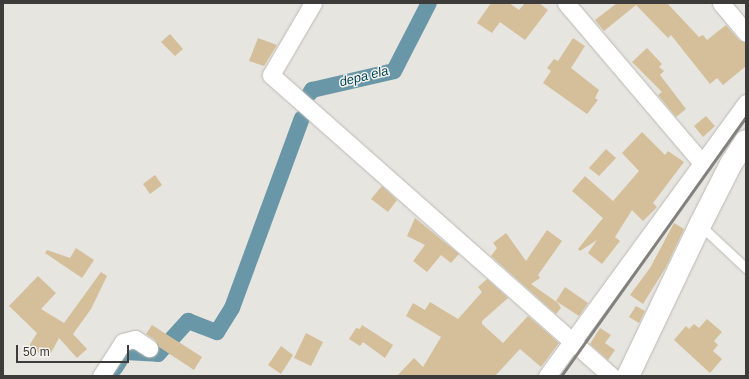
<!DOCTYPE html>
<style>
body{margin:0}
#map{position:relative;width:749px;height:379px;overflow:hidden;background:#e7e5e0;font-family:Arial,sans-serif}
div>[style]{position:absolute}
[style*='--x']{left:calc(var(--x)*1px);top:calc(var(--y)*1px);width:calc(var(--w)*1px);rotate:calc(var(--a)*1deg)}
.canal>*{height:16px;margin:-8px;padding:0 8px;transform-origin:8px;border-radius:8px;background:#6997a7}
.building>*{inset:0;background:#d4bf9a}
.roads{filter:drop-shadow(0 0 1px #bcb9b5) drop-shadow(0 0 1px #bcb9b5)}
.lane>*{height:9px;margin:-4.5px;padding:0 4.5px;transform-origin:4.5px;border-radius:4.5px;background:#fff}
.street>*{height:17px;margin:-8.5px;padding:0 8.5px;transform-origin:8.5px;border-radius:8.5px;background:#fff}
.secondary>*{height:22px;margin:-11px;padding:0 11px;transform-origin:11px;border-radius:11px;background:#fff}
.rail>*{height:3px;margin:-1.5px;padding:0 1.5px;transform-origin:1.5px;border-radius:1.5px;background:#82817e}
span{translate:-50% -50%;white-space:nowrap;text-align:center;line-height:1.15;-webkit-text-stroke:3px #f5f2ed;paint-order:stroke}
.water-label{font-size:13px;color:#004859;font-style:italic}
.frame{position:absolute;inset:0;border:4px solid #3d3c3a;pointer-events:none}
.scale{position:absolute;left:16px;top:345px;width:113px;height:18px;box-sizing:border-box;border:2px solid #3d3c3a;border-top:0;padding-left:5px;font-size:12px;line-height:14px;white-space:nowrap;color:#3d3c3a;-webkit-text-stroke:3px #f5f2ed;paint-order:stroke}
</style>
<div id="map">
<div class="canal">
<div style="--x:310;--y:93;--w:4;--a:-56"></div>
<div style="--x:312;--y:90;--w:84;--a:-13"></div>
<div style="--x:394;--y:71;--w:76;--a:-62.8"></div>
<div style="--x:115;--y:368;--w:19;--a:-58"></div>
<div style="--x:125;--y:352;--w:33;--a:3"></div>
<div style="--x:158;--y:354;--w:45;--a:-47.7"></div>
<div style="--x:188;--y:321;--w:31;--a:21"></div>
<div style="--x:217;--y:332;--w:28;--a:-58"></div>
<div style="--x:232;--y:308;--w:202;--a:-69.8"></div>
</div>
<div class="building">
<div style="clip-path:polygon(491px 3px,509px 3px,519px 10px,525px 3px,539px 3px,548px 10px,525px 40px,500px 22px,492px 33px,477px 23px)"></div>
<div style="clip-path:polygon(617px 3px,667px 3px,699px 37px,703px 35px,707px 40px,726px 25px,739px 40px,746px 43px,746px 66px,723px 85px,717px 78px,710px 84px,671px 35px,668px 38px,636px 5px,604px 31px,595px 20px)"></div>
<div style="clip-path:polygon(170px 34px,183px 49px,175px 56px,161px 42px)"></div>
<div style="clip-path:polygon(258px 38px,277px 45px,264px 66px,249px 61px)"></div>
<div style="clip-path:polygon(573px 38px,585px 46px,571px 68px,599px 90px,595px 98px,598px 100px,587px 114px,543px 83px,551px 71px,547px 68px,554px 59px,558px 61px)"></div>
<div style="clip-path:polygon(647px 48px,662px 64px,659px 67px,664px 71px,660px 75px,686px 109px,676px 117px,658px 95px,662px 92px,632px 62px)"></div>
<div style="clip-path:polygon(706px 116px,715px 126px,703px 137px,694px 126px)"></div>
<div style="clip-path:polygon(642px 132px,665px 155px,668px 151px,684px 162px,653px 203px,657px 207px,643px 221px,632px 210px,615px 237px,620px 241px,602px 264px,588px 253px,597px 240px,580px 251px,578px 249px,603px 218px,572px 191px,585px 176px,613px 201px,639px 171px,622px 153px)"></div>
<div style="clip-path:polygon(606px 149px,616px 158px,599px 176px,589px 168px)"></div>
<div style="clip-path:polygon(155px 175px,162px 185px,150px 194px,143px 184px)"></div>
<div style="clip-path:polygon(382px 186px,397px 200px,388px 212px,371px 199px)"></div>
<div style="clip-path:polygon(415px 218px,459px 254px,451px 263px,441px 255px,427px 272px,413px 261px,425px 245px,407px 236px)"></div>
<div style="clip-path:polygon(674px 223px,684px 229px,666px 267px,643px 304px,630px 295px,650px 268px)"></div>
<div style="clip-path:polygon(547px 230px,562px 241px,538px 275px,540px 278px,531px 284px,558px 303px,561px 308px,556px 314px,491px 256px,497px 248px,493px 243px,506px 233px,526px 261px)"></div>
<div style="clip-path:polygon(76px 248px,94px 260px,82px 278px,45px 253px,47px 250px,70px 258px)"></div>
<div style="clip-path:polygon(101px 272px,107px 276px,91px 309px,73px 334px,87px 349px,77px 358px,59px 338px,51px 353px,42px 348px,39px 353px,29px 346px,37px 333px,9px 306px,38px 276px,56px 293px,41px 309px,64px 323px)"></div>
<div style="clip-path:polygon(487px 279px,508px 298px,482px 321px,482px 324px,503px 343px,528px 316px,559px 343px,541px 367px,520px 349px,495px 376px,397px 376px,414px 358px,423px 367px,441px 337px,406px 316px,413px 303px,425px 310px,430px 302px,458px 319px,482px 292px,478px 287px)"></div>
<div style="clip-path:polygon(565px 287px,588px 303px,579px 316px,556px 301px)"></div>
<div style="clip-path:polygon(636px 306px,645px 311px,639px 323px,629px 317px)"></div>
<div style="clip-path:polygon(707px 319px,722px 332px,714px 341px,718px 345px,713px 351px,722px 359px,710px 373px,674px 340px,686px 326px,689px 329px,694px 324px,699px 328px)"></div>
<div style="clip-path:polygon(152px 325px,202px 357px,194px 370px,159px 347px,155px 340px,146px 334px)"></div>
<div style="clip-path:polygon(362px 325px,393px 345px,385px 358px,363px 342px,360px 346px,349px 339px,356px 328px,360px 329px)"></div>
<div style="clip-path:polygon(600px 328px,611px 335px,605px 343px,615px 350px,608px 360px,590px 344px)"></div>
<div style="clip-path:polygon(306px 333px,323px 342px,311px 366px,294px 358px)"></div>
<div style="clip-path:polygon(281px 346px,293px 355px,281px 374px,268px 365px)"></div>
</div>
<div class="roads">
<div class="lane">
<div style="--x:700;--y:225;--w:63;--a:43.1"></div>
</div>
<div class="street">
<div style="--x:313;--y:3;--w:83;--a:120.3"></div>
<div style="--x:271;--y:75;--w:454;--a:41.5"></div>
<div style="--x:566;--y:3;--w:211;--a:49.6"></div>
<div style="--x:721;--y:3;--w:39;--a:50"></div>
<div style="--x:101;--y:376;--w:40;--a:-57.1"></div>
<div style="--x:123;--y:342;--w:12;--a:-14"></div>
<div style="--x:135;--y:339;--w:17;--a:33"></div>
<div style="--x:547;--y:376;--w:338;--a:-53.9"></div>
</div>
<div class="secondary">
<div style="--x:628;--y:376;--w:167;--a:-64.5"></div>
<div style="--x:700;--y:225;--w:68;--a:-63.1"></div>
<div style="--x:731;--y:164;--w:27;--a:-57"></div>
</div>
</div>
<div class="rail">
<div style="--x:561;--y:376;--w:318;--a:-54.5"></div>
</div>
<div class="water-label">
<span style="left:364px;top:77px;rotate:-14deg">depa ela</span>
</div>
<div class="frame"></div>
<div class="scale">50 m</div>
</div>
